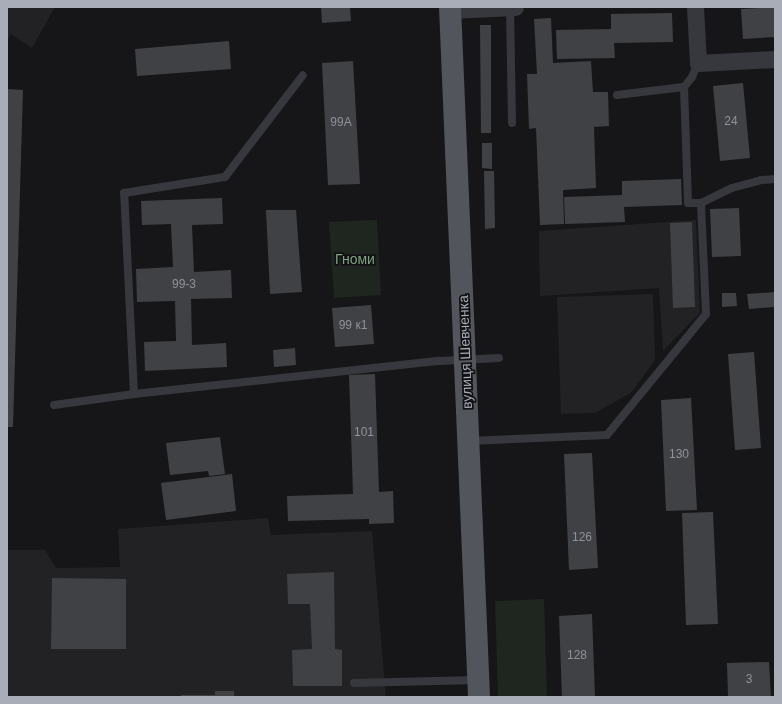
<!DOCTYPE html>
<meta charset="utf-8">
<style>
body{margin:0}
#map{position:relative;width:782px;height:704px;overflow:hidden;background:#161618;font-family:Arial,sans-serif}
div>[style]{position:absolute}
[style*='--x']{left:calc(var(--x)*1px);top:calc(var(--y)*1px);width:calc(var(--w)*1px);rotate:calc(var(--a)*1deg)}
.built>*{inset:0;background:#222225}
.green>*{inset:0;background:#1e261f}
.building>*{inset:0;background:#404145}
.lane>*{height:8px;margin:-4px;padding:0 4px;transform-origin:4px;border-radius:4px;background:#37383d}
.street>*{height:17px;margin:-8.5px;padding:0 8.5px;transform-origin:8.5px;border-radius:8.5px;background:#37383d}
.primary>*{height:22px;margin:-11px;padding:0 11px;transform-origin:11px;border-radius:11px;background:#53555c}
span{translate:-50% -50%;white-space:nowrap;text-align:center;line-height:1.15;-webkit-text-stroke:3.5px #111113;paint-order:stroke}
.number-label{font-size:12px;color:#8e929b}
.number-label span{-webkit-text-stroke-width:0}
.park-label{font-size:14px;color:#7fa381}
.street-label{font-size:14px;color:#a8adb8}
.frame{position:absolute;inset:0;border:8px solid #a8adb8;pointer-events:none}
</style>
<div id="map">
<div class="built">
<div style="clip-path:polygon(7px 7px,55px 7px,32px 48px,11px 34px,7px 41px)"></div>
<div style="clip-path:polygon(696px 220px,700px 313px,663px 351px,659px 288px,540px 296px,539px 231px)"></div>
<div style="clip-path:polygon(653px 294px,655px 360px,631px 393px,595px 413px,561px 414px,557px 297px)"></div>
<div style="clip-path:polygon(268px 518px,271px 535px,372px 531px,386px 697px,7px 697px,7px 550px,45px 550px,56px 568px,120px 567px,118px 529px)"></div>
</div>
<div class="green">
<div style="clip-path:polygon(377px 220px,381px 295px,334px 298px,329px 222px)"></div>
<div style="clip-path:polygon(544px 599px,547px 697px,498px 697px,495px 601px)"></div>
</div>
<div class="building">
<div style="clip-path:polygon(321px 7px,350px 7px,351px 21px,322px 23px)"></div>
<div style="clip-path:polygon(775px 7px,775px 37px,743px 39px,741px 9px)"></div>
<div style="clip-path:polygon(672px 13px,673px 42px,614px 43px,615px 58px,557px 59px,556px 30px,611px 29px,611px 14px)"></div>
<div style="clip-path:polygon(551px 18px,553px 63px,591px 61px,593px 92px,608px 92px,609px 126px,594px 127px,596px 188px,563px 190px,564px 224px,540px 225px,536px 128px,529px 129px,527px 74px,537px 74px,534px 19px)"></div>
<div style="clip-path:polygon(480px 25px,491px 25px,491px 133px,481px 133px)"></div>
<div style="clip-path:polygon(229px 41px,231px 69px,137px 76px,135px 49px)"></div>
<div style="clip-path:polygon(353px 61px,360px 184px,328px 185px,322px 63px)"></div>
<div style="clip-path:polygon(743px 83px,750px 158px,720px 161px,713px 86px)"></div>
<div style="clip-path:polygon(7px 89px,23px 90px,13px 427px,7px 427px)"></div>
<div style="clip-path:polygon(482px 143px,492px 143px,492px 169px,482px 168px)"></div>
<div style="clip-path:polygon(484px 171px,494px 171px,495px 228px,485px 229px)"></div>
<div style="clip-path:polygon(681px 179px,682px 205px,624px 207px,625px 222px,565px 224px,564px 197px,622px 195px,622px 181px)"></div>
<div style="clip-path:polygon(222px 198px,223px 224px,192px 225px,194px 272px,231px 270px,232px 298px,191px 299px,192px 345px,226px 343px,227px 367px,145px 371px,144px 342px,176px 341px,175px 301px,137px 302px,136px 269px,173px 267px,171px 224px,142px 225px,141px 201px)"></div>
<div style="clip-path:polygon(739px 208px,741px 256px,712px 257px,710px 209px)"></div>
<div style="clip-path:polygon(266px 210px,296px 210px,302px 292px,270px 294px)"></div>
<div style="clip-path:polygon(692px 222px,695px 307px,673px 308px,670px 223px)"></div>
<div style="clip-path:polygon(775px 292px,775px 307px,749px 309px,747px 294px)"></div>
<div style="clip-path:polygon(722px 293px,736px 293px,737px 306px,722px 307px)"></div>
<div style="clip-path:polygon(371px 305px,374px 344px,335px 347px,332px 308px)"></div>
<div style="clip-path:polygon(295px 348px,296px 365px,274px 367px,273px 350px)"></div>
<div style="clip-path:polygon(754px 352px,761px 448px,735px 450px,728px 354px)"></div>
<div style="clip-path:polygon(375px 374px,379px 492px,393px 491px,394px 523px,369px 524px,369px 519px,288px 521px,287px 496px,353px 494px,349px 375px)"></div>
<div style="clip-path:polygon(691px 398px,697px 510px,666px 511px,661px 400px)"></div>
<div style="clip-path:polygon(220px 437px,225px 474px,209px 476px,208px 471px,170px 475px,166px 443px)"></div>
<div style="clip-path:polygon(592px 453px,598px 568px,569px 570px,564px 454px)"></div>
<div style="clip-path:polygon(232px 474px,236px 511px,166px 520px,161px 483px)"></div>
<div style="clip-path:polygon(713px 512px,718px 624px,686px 625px,682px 513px)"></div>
<div style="clip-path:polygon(334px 572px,335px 649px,342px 650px,342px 686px,293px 686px,292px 650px,312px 649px,310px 604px,288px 604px,287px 574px)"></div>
<div style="clip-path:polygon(52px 578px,126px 579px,126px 649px,51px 649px)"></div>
<div style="clip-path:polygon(592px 614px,595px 697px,562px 697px,559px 616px)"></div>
<div style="clip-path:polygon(769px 662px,771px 697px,728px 697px,727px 663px)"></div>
<div style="clip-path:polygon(215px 691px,234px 691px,234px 697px,181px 697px,181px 695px,215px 695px)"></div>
</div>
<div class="lane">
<div style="--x:510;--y:7;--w:116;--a:89"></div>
<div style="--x:684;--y:87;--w:116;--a:88"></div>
<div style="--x:688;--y:203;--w:13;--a:0"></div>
<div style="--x:701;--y:203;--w:34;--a:-26"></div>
<div style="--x:732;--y:188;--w:30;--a:-15"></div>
<div style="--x:761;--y:180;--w:14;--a:-4"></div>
<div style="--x:617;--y:95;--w:67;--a:-6.8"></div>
<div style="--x:684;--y:87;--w:13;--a:-51"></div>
<div style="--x:692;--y:77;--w:15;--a:-67"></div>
<div style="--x:134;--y:394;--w:201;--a:-92.8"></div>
<div style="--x:124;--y:193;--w:102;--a:-9"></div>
<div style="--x:225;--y:177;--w:128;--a:-52.6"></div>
<div style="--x:54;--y:405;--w:81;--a:-7.8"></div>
<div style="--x:134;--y:394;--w:307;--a:-6.2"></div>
<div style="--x:439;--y:361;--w:60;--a:-2.9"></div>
<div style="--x:469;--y:441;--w:138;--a:-2.5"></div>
<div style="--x:607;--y:435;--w:156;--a:-50.7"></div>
<div style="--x:706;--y:314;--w:111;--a:-92.6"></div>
<div style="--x:354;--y:683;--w:123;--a:-1.4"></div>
</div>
<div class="street">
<div style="--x:695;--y:7;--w:56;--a:86.9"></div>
<div style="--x:698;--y:63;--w:77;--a:-3"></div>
<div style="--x:450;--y:10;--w:65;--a:-2.6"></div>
</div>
<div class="primary">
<div style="--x:450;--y:7;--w:691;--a:87.59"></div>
</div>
<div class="number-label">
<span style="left:731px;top:122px">24</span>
<span style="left:341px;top:123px">99А</span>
<span style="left:184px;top:285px">99-3</span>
<span style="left:353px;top:326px">99 к1</span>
<span style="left:364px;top:433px">101</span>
<span style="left:679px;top:455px">130</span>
<span style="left:582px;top:538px">126</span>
<span style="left:577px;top:656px">128</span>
<span style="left:749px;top:680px">3</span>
</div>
<div class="park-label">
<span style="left:355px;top:259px">Гноми</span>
</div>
<div class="street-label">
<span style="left:465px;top:352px;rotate:-92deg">вулиця Шевченка</span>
</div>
<div class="frame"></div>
</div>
